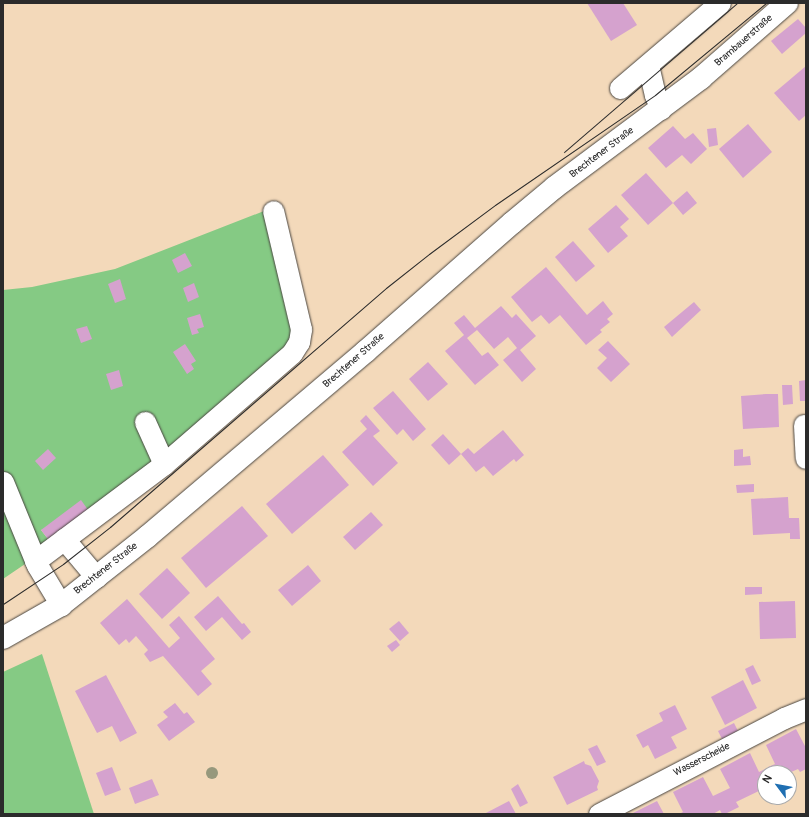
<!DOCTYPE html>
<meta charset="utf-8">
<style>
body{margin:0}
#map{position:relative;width:809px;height:817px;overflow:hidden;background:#f3d9ba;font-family:Pangolin,sans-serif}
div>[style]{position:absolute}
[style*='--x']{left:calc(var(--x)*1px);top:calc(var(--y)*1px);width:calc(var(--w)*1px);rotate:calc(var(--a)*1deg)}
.green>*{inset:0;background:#85ca84}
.building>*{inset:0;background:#d5a2ce}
.roads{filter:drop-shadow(0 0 1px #494540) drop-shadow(0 0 1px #494540)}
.minor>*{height:21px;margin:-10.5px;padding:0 10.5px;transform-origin:10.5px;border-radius:10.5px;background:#fff}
.major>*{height:22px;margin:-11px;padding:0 11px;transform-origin:11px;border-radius:11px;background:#fff}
.tram>*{height:1px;margin:-0.5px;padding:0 0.5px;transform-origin:0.5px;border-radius:0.5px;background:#2b2b2b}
.trees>*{width:12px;height:12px;margin:-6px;border-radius:50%;background:#96987c}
span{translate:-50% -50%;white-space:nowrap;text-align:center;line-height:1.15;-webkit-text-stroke:3px #fff;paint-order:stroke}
.street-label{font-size:10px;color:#2b2b2b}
.frame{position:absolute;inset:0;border:4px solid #2b2b2b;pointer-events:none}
.north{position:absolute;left:757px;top:765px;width:40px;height:40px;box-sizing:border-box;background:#fff;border:1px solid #aaa;border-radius:50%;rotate:302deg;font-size:11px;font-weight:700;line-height:16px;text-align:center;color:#2b2b2b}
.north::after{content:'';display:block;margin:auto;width:14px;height:18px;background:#1f6fb2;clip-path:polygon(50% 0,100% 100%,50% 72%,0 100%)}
</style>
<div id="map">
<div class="green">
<div style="clip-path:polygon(264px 211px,304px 333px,91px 514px,41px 530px,51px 543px,28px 562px,3px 579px,3px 290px,32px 287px,115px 269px)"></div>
<div style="clip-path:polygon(42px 654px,94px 814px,3px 814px,3px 672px)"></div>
</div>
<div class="building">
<div style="clip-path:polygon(587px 3px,623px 3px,637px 25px,611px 41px)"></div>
<div style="clip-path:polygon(798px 19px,806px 28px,806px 33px,782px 54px,771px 41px)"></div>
<div style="clip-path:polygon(806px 66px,806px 115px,799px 121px,774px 93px)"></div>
<div style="clip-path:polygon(748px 124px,772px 152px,743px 178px,719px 149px)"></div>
<div style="clip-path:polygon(673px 126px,685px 139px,693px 133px,707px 149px,691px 164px,682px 155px,666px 168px,648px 148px)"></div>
<div style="clip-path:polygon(716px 128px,718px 145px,709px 147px,707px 129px)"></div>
<div style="clip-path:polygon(646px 173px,673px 203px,687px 191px,697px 203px,683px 215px,673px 203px,648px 225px,621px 195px)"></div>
<div style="clip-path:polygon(616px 205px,629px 219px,620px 227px,628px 236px,608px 253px,588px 229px)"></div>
<div style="clip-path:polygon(573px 241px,595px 266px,576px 282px,555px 257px)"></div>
<div style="clip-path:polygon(185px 253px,192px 266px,178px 273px,172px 260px)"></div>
<div style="clip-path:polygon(546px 267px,587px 315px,603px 301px,613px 314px,607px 319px,610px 322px,600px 330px,602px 332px,586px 345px,560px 315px,549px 324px,541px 315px,532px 322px,511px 297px)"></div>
<div style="clip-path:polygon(120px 279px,126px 299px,115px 303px,108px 284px)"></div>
<div style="clip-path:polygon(194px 283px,199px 297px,188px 302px,183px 288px)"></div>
<div style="clip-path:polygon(694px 302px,701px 310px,672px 337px,664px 327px)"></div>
<div style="clip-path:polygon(501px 306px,512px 318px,516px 314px,536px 336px,520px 350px,536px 369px,522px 382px,503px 360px,517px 348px,508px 337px,494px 349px,477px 330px,467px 338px,482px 356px,488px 352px,499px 365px,475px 385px,445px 351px,464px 335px,454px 323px,464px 315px,475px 328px)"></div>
<div style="clip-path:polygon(200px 314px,204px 327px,197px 329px,199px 333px,192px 335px,187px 318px)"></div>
<div style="clip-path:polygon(87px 326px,92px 339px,81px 343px,76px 329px)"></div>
<div style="clip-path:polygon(608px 341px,630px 364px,611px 382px,597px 368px,607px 358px,598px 350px)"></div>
<div style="clip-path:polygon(185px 344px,196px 361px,191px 364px,194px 369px,187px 374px,173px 352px)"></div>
<div style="clip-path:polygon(428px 362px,448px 384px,428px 401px,409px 379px)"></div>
<div style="clip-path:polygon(119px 370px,123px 386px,111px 390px,106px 374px)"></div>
<div style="clip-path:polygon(806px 380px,806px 401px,800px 401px,799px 381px)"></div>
<div style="clip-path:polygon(782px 385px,792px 385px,793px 404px,783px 405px)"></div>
<div style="clip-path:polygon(393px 391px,426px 429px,413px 441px,403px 429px,397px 435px,373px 408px)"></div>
<div style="clip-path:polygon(766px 394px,778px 394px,779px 427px,743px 429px,741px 396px)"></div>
<div style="clip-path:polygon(366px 415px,380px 431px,373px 436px,398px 463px,373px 486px,342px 452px,367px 429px,360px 421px)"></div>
<div style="clip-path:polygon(503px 430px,524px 455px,516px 462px,514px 459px,493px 476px,484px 466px,476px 472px,461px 454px,468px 448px,474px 454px)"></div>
<div style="clip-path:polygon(443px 434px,461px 454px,449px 465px,431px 445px)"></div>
<div style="clip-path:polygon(48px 449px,56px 458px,43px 470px,35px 461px)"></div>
<div style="clip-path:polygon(743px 449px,743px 457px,750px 456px,751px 465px,734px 466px,734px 450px)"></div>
<div style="clip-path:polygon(323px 455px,349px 485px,292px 534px,266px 504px)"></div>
<div style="clip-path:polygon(754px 484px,754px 492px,737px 493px,736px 485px)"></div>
<div style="clip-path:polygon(788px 497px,789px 518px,799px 518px,800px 539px,790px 539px,790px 533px,753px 535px,751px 499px)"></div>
<div style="clip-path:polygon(81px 500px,91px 514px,51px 543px,41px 530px)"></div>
<div style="clip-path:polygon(242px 506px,268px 536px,206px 588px,181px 558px)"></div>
<div style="clip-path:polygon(371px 512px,383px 525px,355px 550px,343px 537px)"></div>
<div style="clip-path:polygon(308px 565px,321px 581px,292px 606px,278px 590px)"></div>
<div style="clip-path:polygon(167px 568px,190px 593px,162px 619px,139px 594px)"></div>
<div style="clip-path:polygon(745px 587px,762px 587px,762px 594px,745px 595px)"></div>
<div style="clip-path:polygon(218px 596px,242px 624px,244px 623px,251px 632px,242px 640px,222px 617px,206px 631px,194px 617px)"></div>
<div style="clip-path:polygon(127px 599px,169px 648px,180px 638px,169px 625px,179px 616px,215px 659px,201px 671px,212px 684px,198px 696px,163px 656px,150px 662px,144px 654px,148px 650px,136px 636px,129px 643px,126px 639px,119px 645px,100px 623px)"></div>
<div style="clip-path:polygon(795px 601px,796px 638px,760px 639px,759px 602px)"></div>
<div style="clip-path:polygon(399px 621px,409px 633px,400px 641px,389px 629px)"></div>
<div style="clip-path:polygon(396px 640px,400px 645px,392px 652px,387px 646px)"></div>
<div style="clip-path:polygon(753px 665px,761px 681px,752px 685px,745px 669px)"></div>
<div style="clip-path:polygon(106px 675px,137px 733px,120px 742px,112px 726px,97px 733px,75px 691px)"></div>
<div style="clip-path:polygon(743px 680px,757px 708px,725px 725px,711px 697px)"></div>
<div style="clip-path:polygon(175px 703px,184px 714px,187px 712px,195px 722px,169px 741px,157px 725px,168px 717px,163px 712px)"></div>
<div style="clip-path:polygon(675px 705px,687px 729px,671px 737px,677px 748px,655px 759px,648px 745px,643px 748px,636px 735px,663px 721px,659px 713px)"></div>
<div style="clip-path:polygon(734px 723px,738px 731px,722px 739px,718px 731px)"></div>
<div style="clip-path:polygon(796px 729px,806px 748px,806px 769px,800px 772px,798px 769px,789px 773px,771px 773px,768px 767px,775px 764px,766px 745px)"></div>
<div style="clip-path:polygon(597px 745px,606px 762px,597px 766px,588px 749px)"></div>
<div style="clip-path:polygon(750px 753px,759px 772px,767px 768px,770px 773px,765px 773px,765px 788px,736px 802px,739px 807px,725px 814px,722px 814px,720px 810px,713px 814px,679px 814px,683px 812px,673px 792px,703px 777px,713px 796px,730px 788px,720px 769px)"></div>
<div style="clip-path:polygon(584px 761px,585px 764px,591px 766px,599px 781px,597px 787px,598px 790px,567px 805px,553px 777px)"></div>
<div style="clip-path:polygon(112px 767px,121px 790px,105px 796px,96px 773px)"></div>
<div style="clip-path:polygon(152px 779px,159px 795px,135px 804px,129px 788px)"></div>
<div style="clip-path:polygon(518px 784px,528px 803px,520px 807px,511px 789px)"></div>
<div style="clip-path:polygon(509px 801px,516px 814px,484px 814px)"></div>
<div style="clip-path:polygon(657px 801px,664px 814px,631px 814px)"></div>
</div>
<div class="roads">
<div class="minor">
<div style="--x:648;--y:65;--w:31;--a:77"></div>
<div style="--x:655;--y:95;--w:15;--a:67"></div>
<div style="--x:620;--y:88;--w:131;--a:-40.4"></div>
<div style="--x:145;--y:422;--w:46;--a:65.7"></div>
<div style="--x:804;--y:425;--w:33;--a:87"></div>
<div style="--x:3;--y:482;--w:90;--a:67.7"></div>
<div style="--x:37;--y:565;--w:47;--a:59"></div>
<div style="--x:64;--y:539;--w:50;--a:49.9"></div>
<div style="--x:35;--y:561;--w:161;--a:-36.9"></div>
<div style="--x:164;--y:464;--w:169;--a:-40.9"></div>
<div style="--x:292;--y:353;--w:13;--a:-58"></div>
<div style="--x:299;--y:342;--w:13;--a:-81"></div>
<div style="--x:301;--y:329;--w:121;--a:-103.3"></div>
<div style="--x:599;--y:814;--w:208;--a:-27.4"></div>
<div style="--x:784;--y:718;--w:24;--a:-22"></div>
</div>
<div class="major">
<div style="--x:3;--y:638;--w:67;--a:-29.6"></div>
<div style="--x:61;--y:605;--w:111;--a:-38.4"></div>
<div style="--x:148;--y:536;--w:285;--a:-40.3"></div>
<div style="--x:365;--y:352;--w:196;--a:-41.3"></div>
<div style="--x:512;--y:223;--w:56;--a:-39.9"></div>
<div style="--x:555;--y:187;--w:182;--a:-36.7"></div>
<div style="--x:701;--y:78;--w:114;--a:-41.1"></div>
</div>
</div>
<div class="tram">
<div style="--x:564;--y:152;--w:228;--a:-40.7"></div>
<div style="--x:3;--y:604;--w:72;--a:-33.7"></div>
<div style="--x:63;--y:564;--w:60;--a:-38.2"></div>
<div style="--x:110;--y:527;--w:365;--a:-40.9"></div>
<div style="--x:386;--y:288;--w:55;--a:-38.3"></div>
<div style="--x:429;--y:254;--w:82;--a:-36.6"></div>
<div style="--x:495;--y:205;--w:194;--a:-34.5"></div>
<div style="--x:655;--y:95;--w:144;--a:-39.7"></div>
</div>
<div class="trees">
<div style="left:212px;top:773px"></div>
</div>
<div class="street-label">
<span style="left:744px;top:41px;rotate:-41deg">Brambauerstraße</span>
<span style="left:602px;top:153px;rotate:-37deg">Brechtener Straße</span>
<span style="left:354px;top:361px;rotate:-41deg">Brechtener Straße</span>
<span style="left:106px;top:569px;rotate:-38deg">Brechtener Straße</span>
<span style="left:702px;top:760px;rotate:-27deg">Wasserscheide</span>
</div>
<div class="frame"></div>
<div class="north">N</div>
</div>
